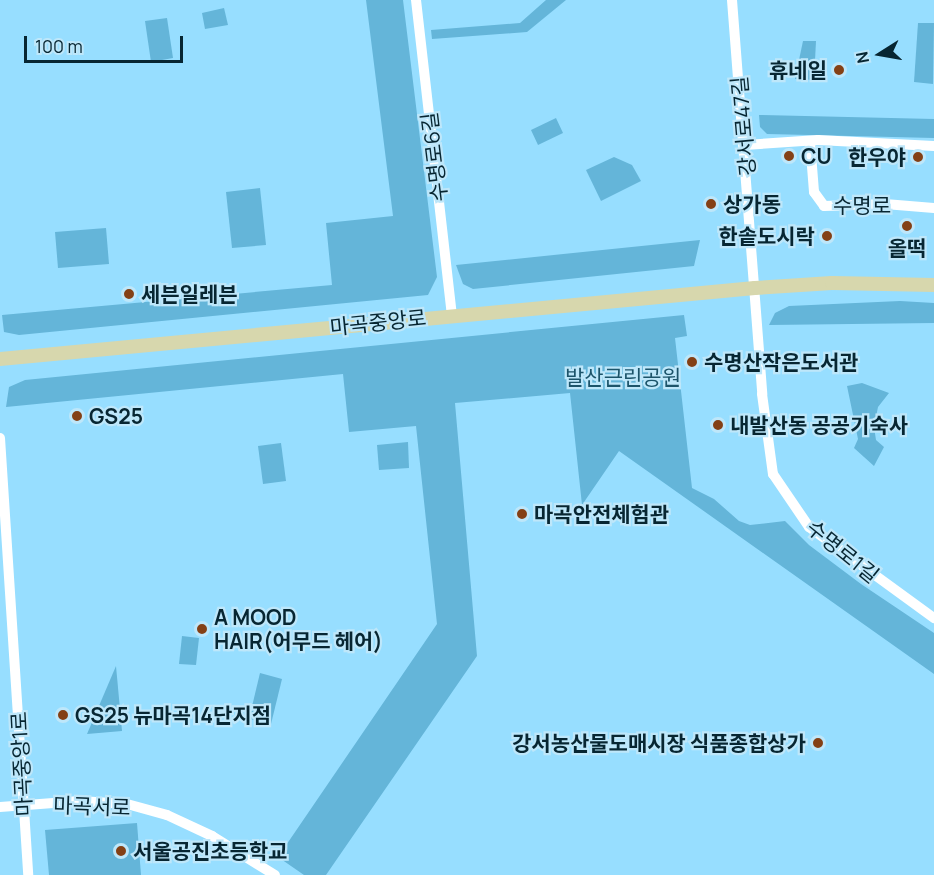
<!DOCTYPE html>
<meta charset="utf-8">
<style>
body{margin:0}
#map{position:relative;width:934px;height:875px;overflow:hidden;background:#97deff;font-family:Manrope,"Noto Sans KR",sans-serif}
div>[style]{position:absolute}
[style*='--x']{left:calc(var(--x)*1px);top:calc(var(--y)*1px);width:calc(var(--w)*1px);rotate:calc(var(--a)*1deg)}
.green>*{inset:0;background:#64b5d9}
.minor>*{height:10px;margin:-5px;padding:0 5px;transform-origin:5px;border-radius:5px;background:#fff}
.major>*{height:14px;margin:-7px;padding:0 7px;transform-origin:7px;border-radius:7px;background:#d7d7ad}
.dots>*{width:16px;height:16px;translate:-50% -50%;box-sizing:border-box;border:3px solid #bee7fa;border-radius:50%}
span{translate:-50% -50%;white-space:nowrap;text-align:center;line-height:1.15;-webkit-text-stroke:4.5px #bee7fa;paint-order:stroke}
.poi-label{font-size:21px;color:#072632;font-weight:700}
.right{translate:-100% -50%;text-align:right}
.left{translate:0 -50%;text-align:left}
.street-label{font-size:21px;color:#072632}
.park-label{font-size:21px;color:#1c546a}
.north{position:absolute;left:850px;top:24px;width:60px;height:60px;-webkit-text-stroke:4px #bee7fa;paint-order:stroke;rotate:259deg;font-size:16px;font-weight:700;line-height:24px;text-align:center;color:#072632}
.north::after{content:'';display:block;margin:auto;width:21px;height:27px;background:#072632;clip-path:polygon(50% 0,100% 100%,50% 72%,0 100%)}
.scale{position:absolute;left:24px;top:36px;width:159px;height:27px;box-sizing:border-box;border:3px solid #072632;border-top:0;padding-left:8px;font-size:18px;line-height:21px;white-space:nowrap;color:#072632;-webkit-text-stroke:4px #bee7fa;paint-order:stroke}
</style>
<div id="map">
<div class="green">
<div style="clip-path:polygon(366px 0,403px 0,437px 277px,428px 295px,19px 335px,4px 332px,2px 315px,332px 285px,326px 223px,393px 216px)"></div>
<div style="clip-path:polygon(546px 0,566px 0,527px 32px,432px 39px,431px 30px,520px 23px)"></div>
<div style="clip-path:polygon(224px 8px,228px 25px,205px 29px,202px 13px)"></div>
<div style="clip-path:polygon(167px 18px,173px 58px,151px 62px,145px 21px)"></div>
<div style="clip-path:polygon(918px 23px,934px 23px,933px 84px,914px 82px)"></div>
<div style="clip-path:polygon(803px 41px,816px 41px,814px 80px,795px 79px)"></div>
<div style="clip-path:polygon(759px 115px,934px 119px,934px 138px,767px 134px,760px 127px)"></div>
<div style="clip-path:polygon(556px 118px,563px 133px,538px 145px,531px 130px)"></div>
<div style="clip-path:polygon(614px 157px,632px 165px,641px 181px,601px 201px,586px 170px)"></div>
<div style="clip-path:polygon(260px 188px,266px 245px,232px 248px,226px 192px)"></div>
<div style="clip-path:polygon(106px 228px,109px 264px,58px 268px,55px 232px)"></div>
<div style="clip-path:polygon(700px 240px,694px 266px,473px 289px,463px 284px,456px 265px)"></div>
<div style="clip-path:polygon(900px 301px,934px 303px,934px 323px,769px 325px,775px 313px,789px 306px)"></div>
<div style="clip-path:polygon(684px 315px,687px 336px,675px 338px,692px 488px,714px 499px,739px 521px,750px 525px,785px 521px,809px 545px,861px 584px,934px 633px,934px 674px,619px 451px,582px 505px,570px 393px,455px 403px,477px 656px,326px 875px,304px 875px,278px 857px,437px 624px,416px 426px,349px 432px,343px 374px,6px 407px,9px 387px,25px 380px)"></div>
<div style="clip-path:polygon(862px 383px,889px 393px,878px 407px,874px 427px,876px 440px,884px 447px,874px 466px,854px 448px,858px 439px,847px 386px)"></div>
<div style="clip-path:polygon(408px 442px,409px 468px,379px 470px,377px 445px)"></div>
<div style="clip-path:polygon(281px 443px,286px 481px,263px 484px,258px 446px)"></div>
<div style="clip-path:polygon(182px 636px,199px 638px,196px 665px,179px 664px)"></div>
<div style="clip-path:polygon(116px 666px,122px 731px,87px 734px)"></div>
<div style="clip-path:polygon(260px 673px,282px 679px,271px 724px,249px 719px)"></div>
<div style="clip-path:polygon(137px 823px,141px 875px,49px 875px,45px 830px)"></div>
</div>
<div class="minor">
<div style="--x:416;--y:0;--w:316;--a:83.5"></div>
<div style="--x:732;--y:0;--w:395;--a:85.6"></div>
<div style="--x:762;--y:394;--w:81;--a:82.2"></div>
<div style="--x:773;--y:474;--w:64;--a:55.8"></div>
<div style="--x:809;--y:527;--w:155;--a:36.1"></div>
<div style="--x:810;--y:141;--w:51;--a:85.5"></div>
<div style="--x:814;--y:192;--w:17;--a:54"></div>
<div style="--x:824;--y:206;--w:61;--a:-1.9"></div>
<div style="--x:885;--y:204;--w:49;--a:4.7"></div>
<div style="--x:745;--y:145;--w:73;--a:-3.9"></div>
<div style="--x:818;--y:140;--w:116;--a:3"></div>
<div style="--x:0;--y:438;--w:438;--a:86.3"></div>
<div style="--x:0;--y:807;--w:80;--a:-4.3"></div>
<div style="--x:80;--y:801;--w:47;--a:3.7"></div>
<div style="--x:127;--y:804;--w:41;--a:15.4"></div>
<div style="--x:167;--y:815;--w:50;--a:25"></div>
<div style="--x:212;--y:836;--w:74;--a:31.8"></div>
</div>
<div class="major">
<div style="--x:0;--y:359;--w:758;--a:-5.37"></div>
<div style="--x:755;--y:288;--w:77;--a:-3.7"></div>
<div style="--x:832;--y:283;--w:102;--a:1.1"></div>
</div>
<div class="dots">
<div style="left:839px;top:70px;background:#844015"></div>
<div style="left:789px;top:156px;background:#844015"></div>
<div style="left:918px;top:157px;background:#844015"></div>
<div style="left:711px;top:204px;background:#844015"></div>
<div style="left:907px;top:226px;background:#844015"></div>
<div style="left:827px;top:236px;background:#844015"></div>
<div style="left:129px;top:294px;background:#844015"></div>
<div style="left:692px;top:362px;background:#844015"></div>
<div style="left:77px;top:416px;background:#844015"></div>
<div style="left:718px;top:425px;background:#844015"></div>
<div style="left:522px;top:514px;background:#844015"></div>
<div style="left:202px;top:629px;background:#844015"></div>
<div style="left:63px;top:715px;background:#844015"></div>
<div style="left:818px;top:743px;background:#844015"></div>
<div style="left:121px;top:851px;background:#844015"></div>
</div>
<div class="poi-label">
<span class="right" style="left:827px;top:70px">휴네일</span>
<span class="left" style="left:801px;top:156px">CU</span>
<span class="right" style="left:906px;top:157px">한우야</span>
<span class="left" style="left:723px;top:204px">상가동</span>
<span class="right" style="left:815px;top:236px">한솥도시락</span>
<span style="left:907px;top:248px">올떡</span>
<span class="left" style="left:141px;top:294px">세븐일레븐</span>
<span class="left" style="left:704px;top:362px">수명산작은도서관</span>
<span class="left" style="left:89px;top:416px">GS25</span>
<span class="left" style="left:730px;top:425px">내발산동 공공기숙사</span>
<span class="left" style="left:534px;top:514px">마곡안전체험관</span>
<span class="left" style="left:214px;top:629px">A MOOD<br>HAIR(어무드 헤어)</span>
<span class="left" style="left:75px;top:715px">GS25 뉴마곡14단지점</span>
<span class="right" style="left:806px;top:743px">강서농산물도매시장 식품종합상가</span>
<span class="left" style="left:133px;top:851px">서울공진초등학교</span>
</div>
<div class="street-label">
<span style="left:743px;top:126px;rotate:-95deg">강서로47길</span>
<span style="left:434px;top:157px;rotate:-97deg">수명로6길</span>
<span style="left:862px;top:205px">수명로</span>
<span style="left:378px;top:322px;rotate:-6deg">마곡중앙로</span>
<span style="left:843px;top:551px;rotate:39deg">수명로1길</span>
<span style="left:21px;top:764px;rotate:-93deg">마곡중앙1로</span>
<span style="left:92px;top:806px;rotate:2deg">마곡서로</span>
</div>
<div class="park-label">
<span style="left:623px;top:377px">발산근린공원</span>
</div>
<div class="north">N</div>
<div class="scale">100 m</div>
</div>
